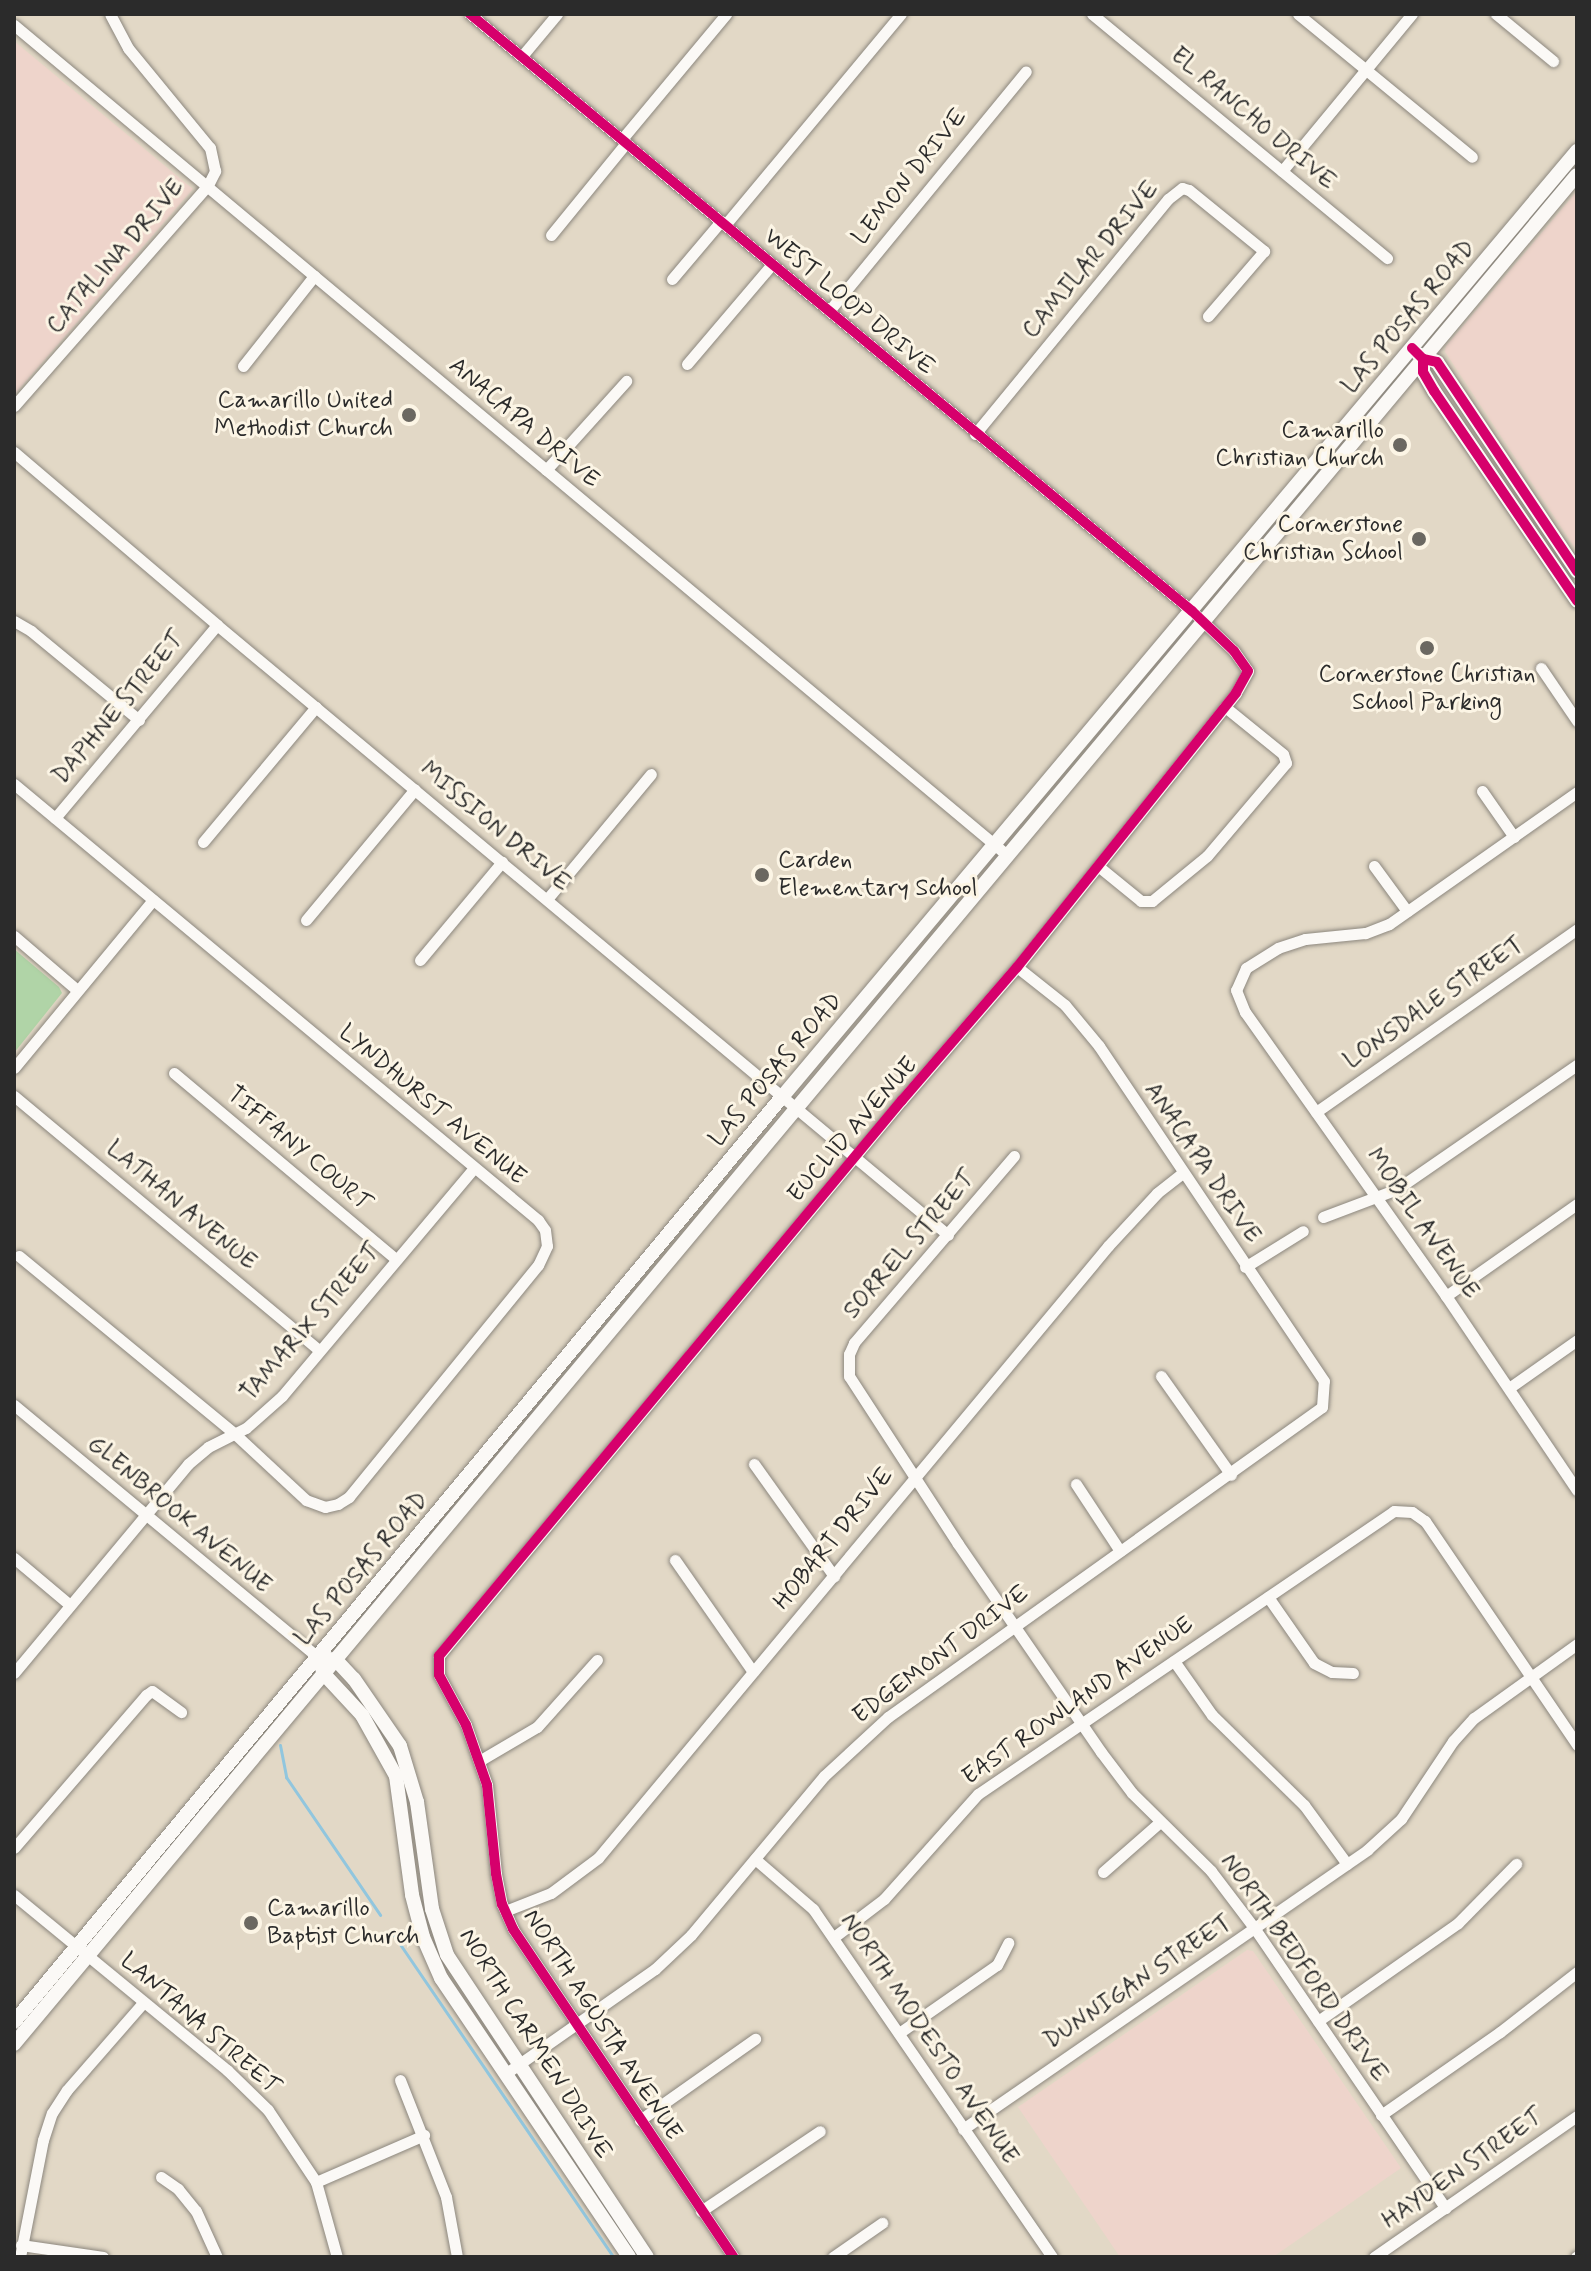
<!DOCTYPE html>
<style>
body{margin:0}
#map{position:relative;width:1591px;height:2271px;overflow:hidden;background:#e2d8c6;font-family:Mynerve,sans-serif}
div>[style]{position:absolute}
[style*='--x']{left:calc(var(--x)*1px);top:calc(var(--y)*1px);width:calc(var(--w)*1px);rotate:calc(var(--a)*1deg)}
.built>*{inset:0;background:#eed4cb}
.green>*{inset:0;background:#b0d4a7}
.stream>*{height:3px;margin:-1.5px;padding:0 1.5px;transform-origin:1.5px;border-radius:1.5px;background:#91c6de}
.roads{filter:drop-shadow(0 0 2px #8c877e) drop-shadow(0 0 2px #8c877e)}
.minor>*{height:11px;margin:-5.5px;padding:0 5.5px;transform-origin:5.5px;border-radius:5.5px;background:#fbf9f6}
.major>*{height:14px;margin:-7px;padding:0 7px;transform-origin:7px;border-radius:7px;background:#fbf9f6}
.cycleway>*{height:10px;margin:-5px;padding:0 5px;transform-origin:5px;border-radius:5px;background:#d6006c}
.dots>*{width:22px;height:22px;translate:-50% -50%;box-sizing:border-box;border:4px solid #fcf5e5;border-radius:50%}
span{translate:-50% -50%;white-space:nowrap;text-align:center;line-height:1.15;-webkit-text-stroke:6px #fcf5e5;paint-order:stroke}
.street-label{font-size:24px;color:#2b2b2b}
.poi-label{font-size:24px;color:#2b2b2b}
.right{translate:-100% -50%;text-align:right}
.left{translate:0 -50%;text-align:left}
.frame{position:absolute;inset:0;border:16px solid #2b2b2b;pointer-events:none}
</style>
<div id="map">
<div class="built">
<div style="clip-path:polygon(14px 41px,193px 189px,14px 395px)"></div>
<div style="clip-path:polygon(1577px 191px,1577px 551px,1445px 352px,1446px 346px)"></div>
<div style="clip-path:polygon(1247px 1950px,1253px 1951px,1401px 2168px,1273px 2257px,1120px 2257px,1018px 2107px)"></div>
</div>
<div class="green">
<div style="clip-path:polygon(14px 949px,59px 987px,62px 993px,14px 1053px)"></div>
</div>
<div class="stream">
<div style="--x:280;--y:1745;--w:33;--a:79"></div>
<div style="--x:286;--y:1777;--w:167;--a:55.7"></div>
<div style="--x:391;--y:1931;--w:394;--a:55.7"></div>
</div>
<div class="roads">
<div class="minor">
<div style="--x:470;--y:14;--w:937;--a:39.59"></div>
<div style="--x:1192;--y:611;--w:58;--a:43.6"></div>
<div style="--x:1234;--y:651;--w:24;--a:55"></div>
<div style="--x:1248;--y:671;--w:25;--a:119"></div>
<div style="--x:1236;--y:693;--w:351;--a:128.6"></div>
<div style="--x:1017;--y:967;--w:176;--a:130.8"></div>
<div style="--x:902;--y:1100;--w:724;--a:129.79"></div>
<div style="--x:439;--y:1656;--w:19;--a:90"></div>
<div style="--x:439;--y:1675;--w:57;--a:61.6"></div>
<div style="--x:466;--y:1725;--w:64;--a:70.7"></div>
<div style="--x:487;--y:1785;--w:89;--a:84.2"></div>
<div style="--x:496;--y:1874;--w:31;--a:79"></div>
<div style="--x:502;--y:1904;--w:27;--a:66"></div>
<div style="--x:513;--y:1929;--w:395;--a:56.1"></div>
<div style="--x:1092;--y:14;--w:383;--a:39.6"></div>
<div style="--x:1298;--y:14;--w:225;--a:39.4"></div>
<div style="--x:1496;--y:14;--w:74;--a:39.5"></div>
<div style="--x:14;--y:25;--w:1293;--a:39.89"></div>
<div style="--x:522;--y:56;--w:55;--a:-50.2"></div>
<div style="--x:622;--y:139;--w:163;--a:-50.2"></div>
<div style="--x:1282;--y:171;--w:204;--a:-50.4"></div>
<div style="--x:725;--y:225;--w:275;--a:-50.2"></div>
<div style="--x:551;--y:235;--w:119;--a:-50.8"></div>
<div style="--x:672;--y:279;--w:76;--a:-49.8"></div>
<div style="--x:829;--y:311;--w:310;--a:-50.6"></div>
<div style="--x:687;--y:364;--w:131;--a:-49.6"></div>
<div style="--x:243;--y:366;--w:115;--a:-51.7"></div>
<div style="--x:14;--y:406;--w:294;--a:-48.7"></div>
<div style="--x:208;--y:185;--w:16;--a:-63"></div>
<div style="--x:215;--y:171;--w:24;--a:-102"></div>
<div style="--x:210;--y:148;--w:129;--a:-129.4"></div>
<div style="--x:128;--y:48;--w:38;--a:-118"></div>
<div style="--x:975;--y:434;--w:304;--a:-50.6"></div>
<div style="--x:1168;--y:199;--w:18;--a:-38"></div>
<div style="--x:1182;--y:188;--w:7;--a:16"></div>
<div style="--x:1189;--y:190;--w:97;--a:39.1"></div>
<div style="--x:1264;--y:251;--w:86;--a:130.7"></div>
<div style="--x:14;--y:452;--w:267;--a:40.4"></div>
<div style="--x:217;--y:625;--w:952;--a:39.84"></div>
<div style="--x:546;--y:470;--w:120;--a:-48"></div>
<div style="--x:14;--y:621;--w:20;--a:30"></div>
<div style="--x:31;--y:631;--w:140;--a:39.5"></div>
<div style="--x:1541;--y:668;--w:64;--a:55.8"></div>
<div style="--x:14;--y:784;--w:682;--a:39.76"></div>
<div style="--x:538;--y:1220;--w:12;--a:55"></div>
<div style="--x:545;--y:1230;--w:16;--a:83"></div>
<div style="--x:547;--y:1246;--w:21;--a:115"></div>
<div style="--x:538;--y:1265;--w:299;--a:129.2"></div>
<div style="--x:349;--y:1497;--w:13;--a:148"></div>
<div style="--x:338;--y:1504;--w:13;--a:167"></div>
<div style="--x:325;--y:1507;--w:20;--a:-160"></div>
<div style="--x:306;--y:1500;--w:97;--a:-137.1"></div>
<div style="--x:235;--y:1434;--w:280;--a:-140.5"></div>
<div style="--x:1482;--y:791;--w:56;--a:55.2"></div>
<div style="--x:1577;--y:792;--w:230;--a:144.9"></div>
<div style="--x:1389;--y:924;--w:26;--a:159"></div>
<div style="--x:1365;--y:933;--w:60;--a:174.3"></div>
<div style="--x:1305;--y:939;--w:28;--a:162"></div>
<div style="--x:1278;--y:948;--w:38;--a:148"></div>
<div style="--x:1246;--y:968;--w:24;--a:114"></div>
<div style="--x:1236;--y:990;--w:24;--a:68"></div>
<div style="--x:1245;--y:1012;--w:348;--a:54.7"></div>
<div style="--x:1446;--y:1296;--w:234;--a:56"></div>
<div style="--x:55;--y:818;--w:252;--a:-50"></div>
<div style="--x:203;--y:842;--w:176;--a:-50.1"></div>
<div style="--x:1098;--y:866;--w:55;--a:39.1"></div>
<div style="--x:1141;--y:901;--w:11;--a:0"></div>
<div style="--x:1152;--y:901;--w:71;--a:-39.3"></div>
<div style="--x:1207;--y:856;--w:122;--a:-49.7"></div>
<div style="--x:1286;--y:763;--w:9;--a:-108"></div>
<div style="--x:1283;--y:754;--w:75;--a:-141"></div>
<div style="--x:1374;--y:866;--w:56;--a:53.7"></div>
<div style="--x:548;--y:898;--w:161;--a:-50.3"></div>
<div style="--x:306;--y:920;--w:170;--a:-50.2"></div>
<div style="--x:14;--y:936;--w:83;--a:40.6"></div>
<div style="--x:420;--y:960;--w:128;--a:-50.1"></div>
<div style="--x:14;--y:1068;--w:218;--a:-50.4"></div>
<div style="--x:174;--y:1073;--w:290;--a:40"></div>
<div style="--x:14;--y:1096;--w:397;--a:39.8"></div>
<div style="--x:1316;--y:1112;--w:319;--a:-35"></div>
<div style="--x:1014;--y:1156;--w:246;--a:130.6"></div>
<div style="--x:854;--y:1343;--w:12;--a:114"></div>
<div style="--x:849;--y:1354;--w:22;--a:90"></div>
<div style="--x:849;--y:1376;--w:200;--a:57"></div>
<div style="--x:958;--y:1544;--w:252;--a:55.5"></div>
<div style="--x:1101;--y:1752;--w:51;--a:52.9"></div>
<div style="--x:1132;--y:1793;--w:111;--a:44.6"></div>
<div style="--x:1211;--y:1871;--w:73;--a:52.8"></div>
<div style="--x:1255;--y:1929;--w:338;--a:55.7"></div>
<div style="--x:1323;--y:1217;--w:79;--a:-20.7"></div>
<div style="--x:1397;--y:1189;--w:219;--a:-34.6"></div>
<div style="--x:1245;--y:1267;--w:68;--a:-31.8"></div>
<div style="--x:1446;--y:1296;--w:160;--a:-35.1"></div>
<div style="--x:1161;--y:1376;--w:121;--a:54.7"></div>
<div style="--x:1509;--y:1388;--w:83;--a:-35.2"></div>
<div style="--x:14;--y:1405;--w:395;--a:39.7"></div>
<div style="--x:754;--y:1464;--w:138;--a:54.5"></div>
<div style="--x:1076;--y:1484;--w:80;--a:56.7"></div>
<div style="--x:14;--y:1558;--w:73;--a:40"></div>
<div style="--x:675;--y:1560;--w:136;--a:55.1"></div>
<div style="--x:1268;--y:1597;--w:80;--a:55.1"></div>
<div style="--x:1314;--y:1663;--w:20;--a:27"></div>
<div style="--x:1332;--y:1672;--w:21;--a:3"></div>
<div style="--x:1174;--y:1661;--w:66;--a:54.9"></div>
<div style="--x:1212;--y:1715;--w:129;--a:44.4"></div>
<div style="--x:1304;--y:1805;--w:73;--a:53.9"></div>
<div style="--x:14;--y:1673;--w:272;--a:-50.2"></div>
<div style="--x:188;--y:1464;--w:26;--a:-40"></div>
<div style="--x:208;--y:1447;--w:42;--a:-26.6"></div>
<div style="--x:246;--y:1428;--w:48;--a:-41.6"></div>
<div style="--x:282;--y:1396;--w:298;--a:-49.9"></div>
<div style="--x:479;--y:1761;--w:67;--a:-30.4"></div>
<div style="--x:537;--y:1727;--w:90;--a:-48.2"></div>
<div style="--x:14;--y:1848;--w:202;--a:-49.2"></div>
<div style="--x:146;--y:1695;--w:7;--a:-34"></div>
<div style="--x:152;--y:1691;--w:36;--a:36"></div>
<div style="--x:755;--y:1859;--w:77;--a:40.8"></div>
<div style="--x:813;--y:1909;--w:422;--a:55.5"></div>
<div style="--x:1103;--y:1872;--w:76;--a:-41.3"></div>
<div style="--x:14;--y:1895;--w:276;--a:39.4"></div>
<div style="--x:227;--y:2070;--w:57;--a:44.3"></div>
<div style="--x:268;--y:2110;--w:87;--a:56.3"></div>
<div style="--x:316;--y:2182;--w:78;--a:74.4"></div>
<div style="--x:505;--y:1911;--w:49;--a:-21.4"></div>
<div style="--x:551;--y:1893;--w:59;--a:-36.7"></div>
<div style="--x:598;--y:1858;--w:797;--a:-50.19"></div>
<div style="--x:1108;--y:1246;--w:72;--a:-47.2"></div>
<div style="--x:1157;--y:1193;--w:33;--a:-38"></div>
<div style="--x:834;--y:1937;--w:63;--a:-37.2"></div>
<div style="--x:884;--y:1899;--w:141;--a:-48.2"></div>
<div style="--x:978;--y:1794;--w:503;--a:-34.23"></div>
<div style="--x:1394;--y:1511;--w:18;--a:3"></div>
<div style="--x:1412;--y:1512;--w:16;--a:35"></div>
<div style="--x:1425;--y:1521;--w:271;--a:55.8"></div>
<div style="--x:1318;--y:2021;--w:171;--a:-35"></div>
<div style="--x:1458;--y:1923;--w:83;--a:-45.5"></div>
<div style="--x:899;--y:2033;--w:119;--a:-34.8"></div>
<div style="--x:997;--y:1965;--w:25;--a:-63"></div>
<div style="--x:505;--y:2074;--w:183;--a:-35"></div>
<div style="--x:655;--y:1969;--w:50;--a:-43.4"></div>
<div style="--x:691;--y:1935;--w:207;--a:-50.1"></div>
<div style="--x:824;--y:1776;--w:87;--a:-42.7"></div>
<div style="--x:888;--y:1717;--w:533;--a:-35.54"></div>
<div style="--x:1322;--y:1407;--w:26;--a:-86"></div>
<div style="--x:1324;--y:1381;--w:404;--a:-123.9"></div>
<div style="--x:1099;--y:1046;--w:53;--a:-129.7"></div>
<div style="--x:1065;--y:1005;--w:61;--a:-141.6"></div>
<div style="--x:400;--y:2080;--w:126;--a:68.5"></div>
<div style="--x:446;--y:2197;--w:61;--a:79.6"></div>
<div style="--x:1381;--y:2115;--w:145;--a:-34.9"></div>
<div style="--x:1500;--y:2032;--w:98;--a:-37.9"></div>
<div style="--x:640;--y:2120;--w:141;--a:-35.2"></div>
<div style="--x:963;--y:2129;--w:491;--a:-34.6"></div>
<div style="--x:1367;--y:1850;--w:46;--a:-42.4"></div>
<div style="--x:1401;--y:1819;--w:94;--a:-56.3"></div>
<div style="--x:1453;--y:1741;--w:31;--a:-48"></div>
<div style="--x:1474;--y:1718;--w:127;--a:-35.7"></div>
<div style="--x:161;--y:2177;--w:21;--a:35"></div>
<div style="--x:178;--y:2189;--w:28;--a:51"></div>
<div style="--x:196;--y:2211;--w:51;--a:65.5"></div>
<div style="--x:316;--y:2182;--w:118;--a:-23.5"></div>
<div style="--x:701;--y:2211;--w:143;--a:-33.9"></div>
<div style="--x:21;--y:2245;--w:83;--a:8.3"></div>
<div style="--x:20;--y:2257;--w:119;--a:-78.9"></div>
<div style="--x:43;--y:2140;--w:28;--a:-72"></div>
<div style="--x:52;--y:2113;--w:27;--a:-57"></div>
<div style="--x:67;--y:2090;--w:116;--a:-48.9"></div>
<div style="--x:833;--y:2257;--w:60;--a:-34.8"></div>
<div style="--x:1374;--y:2257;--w:247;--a:-34.8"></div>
<div style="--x:1576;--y:2257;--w:1;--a:-45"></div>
</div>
<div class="major">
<div style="--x:1418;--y:354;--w:21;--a:23"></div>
<div style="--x:1437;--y:362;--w:252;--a:56.2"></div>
<div style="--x:1423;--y:359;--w:13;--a:90"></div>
<div style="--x:1423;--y:372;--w:22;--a:60"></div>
<div style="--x:1434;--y:391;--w:254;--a:55.7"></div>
<div style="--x:329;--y:1659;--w:7;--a:8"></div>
<div style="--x:336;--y:1660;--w:26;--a:47"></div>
<div style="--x:354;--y:1679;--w:81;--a:55.5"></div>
<div style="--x:400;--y:1746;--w:59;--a:73.1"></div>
<div style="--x:417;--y:1802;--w:108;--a:82"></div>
<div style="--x:432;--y:1909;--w:48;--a:71.9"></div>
<div style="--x:447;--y:1955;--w:362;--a:56.5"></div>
<div style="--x:321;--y:1665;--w:9;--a:72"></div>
<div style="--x:324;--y:1674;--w:56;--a:47.2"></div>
<div style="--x:362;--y:1715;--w:70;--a:60.9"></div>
<div style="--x:396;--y:1776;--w:120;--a:82.3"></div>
<div style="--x:412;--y:1895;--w:43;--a:75.3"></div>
<div style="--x:423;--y:1937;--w:45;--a:66.3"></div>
<div style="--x:441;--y:1978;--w:336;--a:56"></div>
<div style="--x:14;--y:2022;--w:1202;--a:-50.3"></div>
<div style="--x:782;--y:1097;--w:1236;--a:-49.96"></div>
<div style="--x:14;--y:2044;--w:2436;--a:-50.1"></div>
</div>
</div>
<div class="cycleway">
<div style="--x:470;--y:14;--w:937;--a:39.59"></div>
<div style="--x:1192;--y:611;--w:58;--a:43.6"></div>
<div style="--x:1234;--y:651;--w:24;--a:55"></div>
<div style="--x:1248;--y:671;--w:25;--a:119"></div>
<div style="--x:1236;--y:693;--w:351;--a:128.6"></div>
<div style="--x:1017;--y:967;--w:176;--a:130.8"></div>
<div style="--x:902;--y:1100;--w:724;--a:129.79"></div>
<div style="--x:439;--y:1656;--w:19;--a:90"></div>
<div style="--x:439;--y:1675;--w:57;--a:61.6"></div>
<div style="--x:466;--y:1725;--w:64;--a:70.7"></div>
<div style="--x:487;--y:1785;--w:89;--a:84.2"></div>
<div style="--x:496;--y:1874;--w:31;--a:79"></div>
<div style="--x:502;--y:1904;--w:27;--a:66"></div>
<div style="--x:513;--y:1929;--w:395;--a:56.1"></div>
<div style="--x:1412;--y:348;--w:16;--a:45"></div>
<div style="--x:1423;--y:359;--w:14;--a:12"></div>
<div style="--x:1437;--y:362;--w:252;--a:56.2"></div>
<div style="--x:1423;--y:359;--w:13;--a:90"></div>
<div style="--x:1423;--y:372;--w:22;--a:60"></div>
<div style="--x:1434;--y:391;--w:254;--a:55.7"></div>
</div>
<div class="dots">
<div style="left:409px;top:415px;background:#6b6861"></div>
<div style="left:1400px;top:445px;background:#6b6861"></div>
<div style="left:1419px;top:539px;background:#6b6861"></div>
<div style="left:1427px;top:648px;background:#6b6861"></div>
<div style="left:762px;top:875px;background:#6b6861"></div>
<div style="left:251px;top:1923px;background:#6b6861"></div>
</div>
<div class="street-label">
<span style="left:1253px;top:119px;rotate:40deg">EL RANCHO DRIVE</span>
<span style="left:910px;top:177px;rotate:-51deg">LEMON DRIVE</span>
<span style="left:116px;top:257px;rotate:-49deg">CATALINA DRIVE</span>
<span style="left:1091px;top:260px;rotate:-50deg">CAMILAR DRIVE</span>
<span style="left:849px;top:302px;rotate:40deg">WEST LOOP DRIVE</span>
<span style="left:1409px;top:317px;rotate:-50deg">LAS POSAS ROAD</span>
<span style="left:524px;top:423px;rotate:40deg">ANACAPA DRIVE</span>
<span style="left:119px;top:708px;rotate:-50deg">DAPHNE STREET</span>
<span style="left:495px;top:827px;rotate:40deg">MISSION DRIVE</span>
<span style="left:1434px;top:1003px;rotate:-35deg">LONSDALE STREET</span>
<span style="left:776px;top:1070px;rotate:-50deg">LAS POSAS ROAD</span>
<span style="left:432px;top:1105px;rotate:40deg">LYNDHURST AVENUE</span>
<span style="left:853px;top:1130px;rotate:-49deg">EUCLID AVENUE</span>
<span style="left:299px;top:1149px;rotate:40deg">TIFFANY COURT</span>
<span style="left:1202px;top:1163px;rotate:56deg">ANACAPA DRIVE</span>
<span style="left:181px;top:1206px;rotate:40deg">LATHAN AVENUE</span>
<span style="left:1422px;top:1224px;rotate:55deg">MOBIL AVENUE</span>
<span style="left:910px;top:1245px;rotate:-49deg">SORREL STREET</span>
<span style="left:311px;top:1323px;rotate:-49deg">TAMARIX STREET</span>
<span style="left:179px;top:1515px;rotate:40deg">GLENBROOK AVENUE</span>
<span style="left:834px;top:1539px;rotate:-51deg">HOBART DRIVE</span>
<span style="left:362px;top:1569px;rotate:-50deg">LAS POSAS ROAD</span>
<span style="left:941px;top:1655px;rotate:-37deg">EDGEMONT DRIVE</span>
<span style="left:1078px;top:1701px;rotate:-35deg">EAST ROWLAND AVENUE</span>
<span style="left:1304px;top:1968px;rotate:55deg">NORTH BEDFORD DRIVE</span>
<span style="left:1138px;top:1982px;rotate:-34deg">DUNNIGAN STREET</span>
<span style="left:200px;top:2024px;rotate:41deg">LANTANA STREET</span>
<span style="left:602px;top:2025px;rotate:57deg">NORTH AGUSTA AVENUE</span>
<span style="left:929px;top:2039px;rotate:56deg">NORTH MODESTO AVENUE</span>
<span style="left:535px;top:2044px;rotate:58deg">NORTH CARMEN DRIVE</span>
<span style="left:1463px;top:2169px;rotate:-35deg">HAYDEN STREET</span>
</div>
<div class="poi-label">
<span class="right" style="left:393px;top:415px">Camarillo United<br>Methodist Church</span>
<span class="right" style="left:1384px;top:445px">Camarillo<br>Christian Church</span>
<span class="right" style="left:1403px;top:539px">Cornerstone<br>Christian School</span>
<span style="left:1427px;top:689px">Cornerstone Christian<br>School Parking</span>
<span class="left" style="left:778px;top:875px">Carden<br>Elementary School</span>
<span class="left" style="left:267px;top:1923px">Camarillo<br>Baptist Church</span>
</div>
<div class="frame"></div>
</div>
